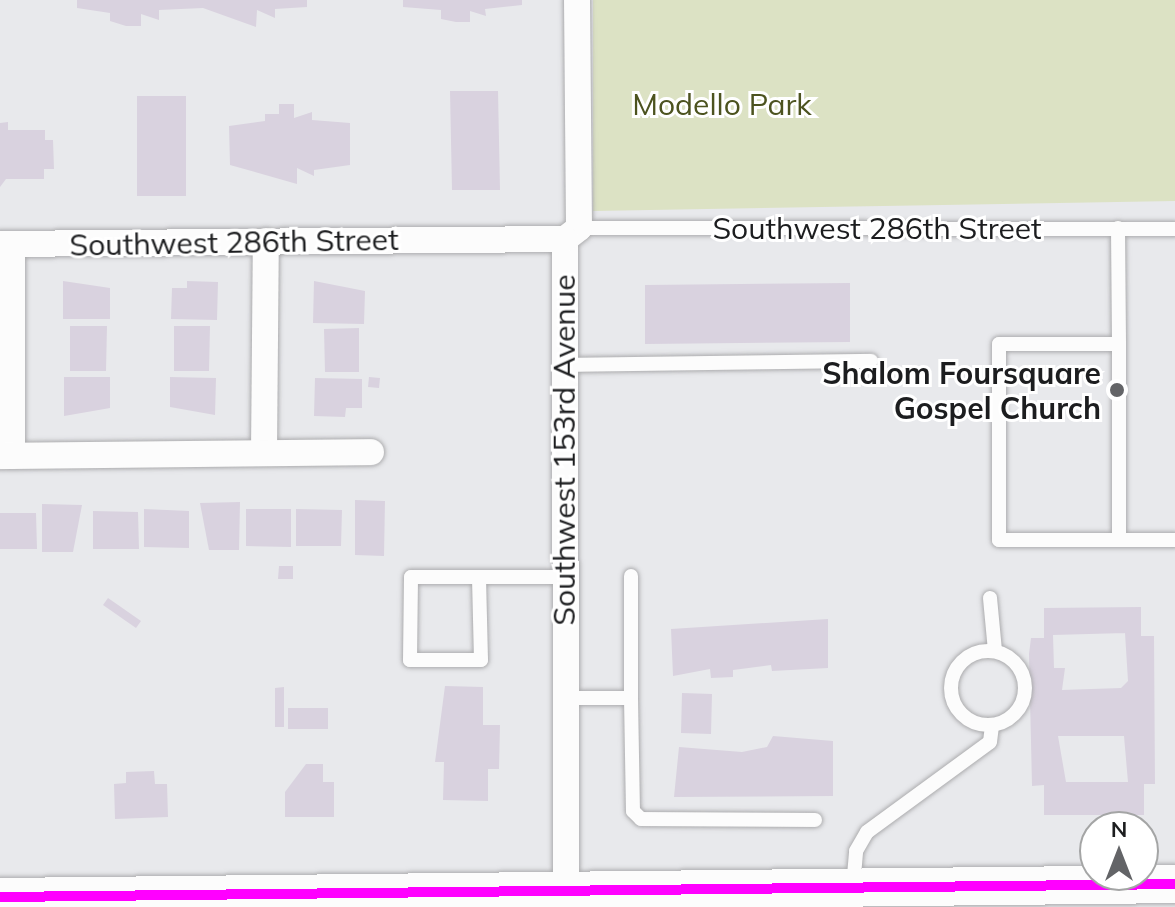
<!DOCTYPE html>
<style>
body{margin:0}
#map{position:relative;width:1175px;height:907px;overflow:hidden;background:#e8e9ec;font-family:Mulish,sans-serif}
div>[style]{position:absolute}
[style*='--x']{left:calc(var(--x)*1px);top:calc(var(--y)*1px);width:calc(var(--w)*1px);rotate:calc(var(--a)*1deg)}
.green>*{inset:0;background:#dce2c4}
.building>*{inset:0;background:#d9d2df}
.roads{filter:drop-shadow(0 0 2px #acacae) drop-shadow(0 0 2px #acacae)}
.service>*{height:14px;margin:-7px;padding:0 7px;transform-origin:7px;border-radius:7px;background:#fcfcfc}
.service>.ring{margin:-7px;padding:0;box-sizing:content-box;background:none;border:14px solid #fcfcfc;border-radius:50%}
.minor>*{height:26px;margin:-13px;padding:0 13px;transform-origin:13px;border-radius:13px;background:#fcfcfc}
.secondary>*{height:38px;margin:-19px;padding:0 19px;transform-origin:19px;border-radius:19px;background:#fcfcfc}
.bus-1>*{height:10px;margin:-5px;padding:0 5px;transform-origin:5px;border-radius:5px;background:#f0f}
.dots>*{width:22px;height:22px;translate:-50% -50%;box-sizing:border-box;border:4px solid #fff;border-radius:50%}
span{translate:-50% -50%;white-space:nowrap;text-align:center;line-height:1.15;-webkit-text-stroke:6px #fff;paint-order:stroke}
.park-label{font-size:30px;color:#4c531f}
.street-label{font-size:30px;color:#1c1d1f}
.poi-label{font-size:30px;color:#1c1d1f;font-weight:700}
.right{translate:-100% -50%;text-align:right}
.north{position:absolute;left:1079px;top:811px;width:80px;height:80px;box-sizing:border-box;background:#fff;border:2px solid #a4a5a5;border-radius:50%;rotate:0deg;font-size:22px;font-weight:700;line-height:32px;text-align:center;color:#1c1d1f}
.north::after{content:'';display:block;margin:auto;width:28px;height:36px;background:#636467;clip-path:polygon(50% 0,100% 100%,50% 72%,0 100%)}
</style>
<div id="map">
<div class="green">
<div style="clip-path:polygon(593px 0,1175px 0,1175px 201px,593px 211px)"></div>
</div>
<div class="building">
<div style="clip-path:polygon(77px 0,307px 0,307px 7px,275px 9px,275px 18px,257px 10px,256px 27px,203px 8px,159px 10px,159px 20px,141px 14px,141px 26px,126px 26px,110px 21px,110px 13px,77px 8px)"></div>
<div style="clip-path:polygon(403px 0,522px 0,522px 5px,485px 9px,486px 16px,470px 11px,470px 22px,456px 22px,441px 19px,441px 10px,403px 7px)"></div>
<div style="clip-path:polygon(450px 91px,498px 91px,500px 190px,452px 190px)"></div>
<div style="clip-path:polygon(137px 96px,186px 96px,186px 196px,137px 196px)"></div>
<div style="clip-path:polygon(279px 104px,294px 104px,294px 118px,312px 112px,312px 120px,350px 123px,350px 165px,314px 170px,314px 176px,297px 168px,297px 184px,230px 165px,229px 126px,265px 121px,265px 114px,279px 114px)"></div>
<div style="clip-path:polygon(8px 122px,8px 130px,45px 130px,45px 140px,53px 140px,54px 169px,44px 169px,44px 179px,6px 179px,0 187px,0 123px)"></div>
<div style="clip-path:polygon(63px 281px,110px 288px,110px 319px,63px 319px)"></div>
<div style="clip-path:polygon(187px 281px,218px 282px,217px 320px,171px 319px,172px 288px,187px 288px)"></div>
<div style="clip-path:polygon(314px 281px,365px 291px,364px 324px,313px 323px)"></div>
<div style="clip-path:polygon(850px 283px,850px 342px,645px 344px,645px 285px)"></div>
<div style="clip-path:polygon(70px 326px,107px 326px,106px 371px,70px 371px)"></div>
<div style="clip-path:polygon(174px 326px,210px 326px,209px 371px,174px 371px)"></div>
<div style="clip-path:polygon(359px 328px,359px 372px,325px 372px,324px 329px)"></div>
<div style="clip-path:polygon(64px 377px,110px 377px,110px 408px,64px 416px)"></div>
<div style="clip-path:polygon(170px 377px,216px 378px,215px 415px,170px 407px)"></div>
<div style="clip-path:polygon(369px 377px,380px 378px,379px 388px,368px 387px)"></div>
<div style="clip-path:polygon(315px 378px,362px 379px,362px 408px,346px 408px,345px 417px,314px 416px)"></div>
<div style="clip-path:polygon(355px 500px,385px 501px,384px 556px,355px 555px)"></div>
<div style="clip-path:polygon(240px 502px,239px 550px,209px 550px,200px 503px)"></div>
<div style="clip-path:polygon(42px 504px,82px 505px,73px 552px,42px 552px)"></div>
<div style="clip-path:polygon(144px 509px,189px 511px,189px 548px,144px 547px)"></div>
<div style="clip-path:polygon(246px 509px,291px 509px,291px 547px,246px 546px)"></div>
<div style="clip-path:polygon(296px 509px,342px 510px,341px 546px,296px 546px)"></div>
<div style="clip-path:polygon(93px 511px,138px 512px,139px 549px,93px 549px)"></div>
<div style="clip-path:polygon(0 513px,36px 513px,37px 549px,0 549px)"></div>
<div style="clip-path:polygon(279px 566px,293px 566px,293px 579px,278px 579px)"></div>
<div style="clip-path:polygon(108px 598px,141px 621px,136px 628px,103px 605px)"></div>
<div style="clip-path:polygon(evenodd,1141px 607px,1141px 636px,1154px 636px,1155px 784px,1144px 784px,1144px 815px,1044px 815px,1044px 785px,1032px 786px,1029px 654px,1031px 638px,1044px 638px,1044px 608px,1141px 607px,1125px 633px,1128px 681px,1121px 688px,1062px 690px,1065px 668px,1054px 668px,1053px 635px,1125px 633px,1141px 607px,1058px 736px,1124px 736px,1128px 782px,1066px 782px,1058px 736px)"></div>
<div style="clip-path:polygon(828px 619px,828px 668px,772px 671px,771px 665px,733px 670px,733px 677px,711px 678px,710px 669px,673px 676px,671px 629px)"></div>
<div style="clip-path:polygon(445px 686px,483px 687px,483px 725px,500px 725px,499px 769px,488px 769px,488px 801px,443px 800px,444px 762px,435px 762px)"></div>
<div style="clip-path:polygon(284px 687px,284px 727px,275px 727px,275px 688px)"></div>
<div style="clip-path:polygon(682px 693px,712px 694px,711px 734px,681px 733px)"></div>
<div style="clip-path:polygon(288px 708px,328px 708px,328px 729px,288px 729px)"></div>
<div style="clip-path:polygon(773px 736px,833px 741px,833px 796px,674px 797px,679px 747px,742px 752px,767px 747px)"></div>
<div style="clip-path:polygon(306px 764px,323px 764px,323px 782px,334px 782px,334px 817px,285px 817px,285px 792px)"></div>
<div style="clip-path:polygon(154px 771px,155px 784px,167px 784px,168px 817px,115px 819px,114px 784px,126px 783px,126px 772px)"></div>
</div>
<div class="roads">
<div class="service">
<div style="--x:579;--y:228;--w:596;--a:0.1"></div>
<div style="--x:1118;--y:228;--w:116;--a:89.5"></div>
<div style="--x:1119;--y:344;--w:196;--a:90"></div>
<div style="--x:1119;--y:540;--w:120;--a:180"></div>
<div style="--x:999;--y:540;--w:196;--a:-90"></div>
<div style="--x:999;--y:344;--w:120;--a:0"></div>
<div style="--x:566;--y:365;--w:305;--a:-0.8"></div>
<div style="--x:1119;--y:540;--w:56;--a:0"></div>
<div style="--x:479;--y:578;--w:82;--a:88.6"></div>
<div style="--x:481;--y:660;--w:71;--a:180"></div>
<div style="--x:410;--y:660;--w:83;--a:-89.3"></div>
<div style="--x:411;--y:577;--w:152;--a:0"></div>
<div style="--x:990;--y:598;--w:53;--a:84.6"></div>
<div class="ring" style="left:951px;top:651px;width:60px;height:60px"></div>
<div style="--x:564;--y:698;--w:67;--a:0"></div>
<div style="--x:631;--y:698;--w:122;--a:-90"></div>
<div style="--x:631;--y:698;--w:113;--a:89"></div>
<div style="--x:633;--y:811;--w:11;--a:45"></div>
<div style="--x:641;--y:819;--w:174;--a:0.3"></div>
<div style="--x:853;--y:887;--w:36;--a:-85"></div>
<div style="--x:856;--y:851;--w:22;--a:-60"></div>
<div style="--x:867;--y:832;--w:152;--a:-36.2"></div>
<div style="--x:990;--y:742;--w:17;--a:-83"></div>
</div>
<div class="minor">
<div style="--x:565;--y:239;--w:668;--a:89.91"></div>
<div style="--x:565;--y:239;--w:18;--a:-38"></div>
<div style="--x:579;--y:228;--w:228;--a:-90.5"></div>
<div style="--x:0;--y:244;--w:565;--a:-0.51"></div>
<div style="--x:12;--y:244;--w:212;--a:90"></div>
<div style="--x:264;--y:453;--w:212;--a:-89.5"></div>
<div style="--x:0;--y:456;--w:371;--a:-0.6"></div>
</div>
<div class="secondary">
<div style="--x:0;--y:897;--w:1175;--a:-0.63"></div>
</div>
</div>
<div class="bus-1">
<div style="--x:0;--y:897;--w:1175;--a:-0.63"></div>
</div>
<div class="dots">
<div style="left:1117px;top:390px;background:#636467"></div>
</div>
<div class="park-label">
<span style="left:722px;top:104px">Modello Park</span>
</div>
<div class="street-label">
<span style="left:877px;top:228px">Southwest 286th Street</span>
<span style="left:234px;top:242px;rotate:-1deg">Southwest 286th Street</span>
<span style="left:564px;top:450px;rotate:-90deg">Southwest 153rd Avenue</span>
</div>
<div class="poi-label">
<span class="right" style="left:1101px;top:390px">Shalom Foursquare<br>Gospel Church</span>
</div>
<div class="north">N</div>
</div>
